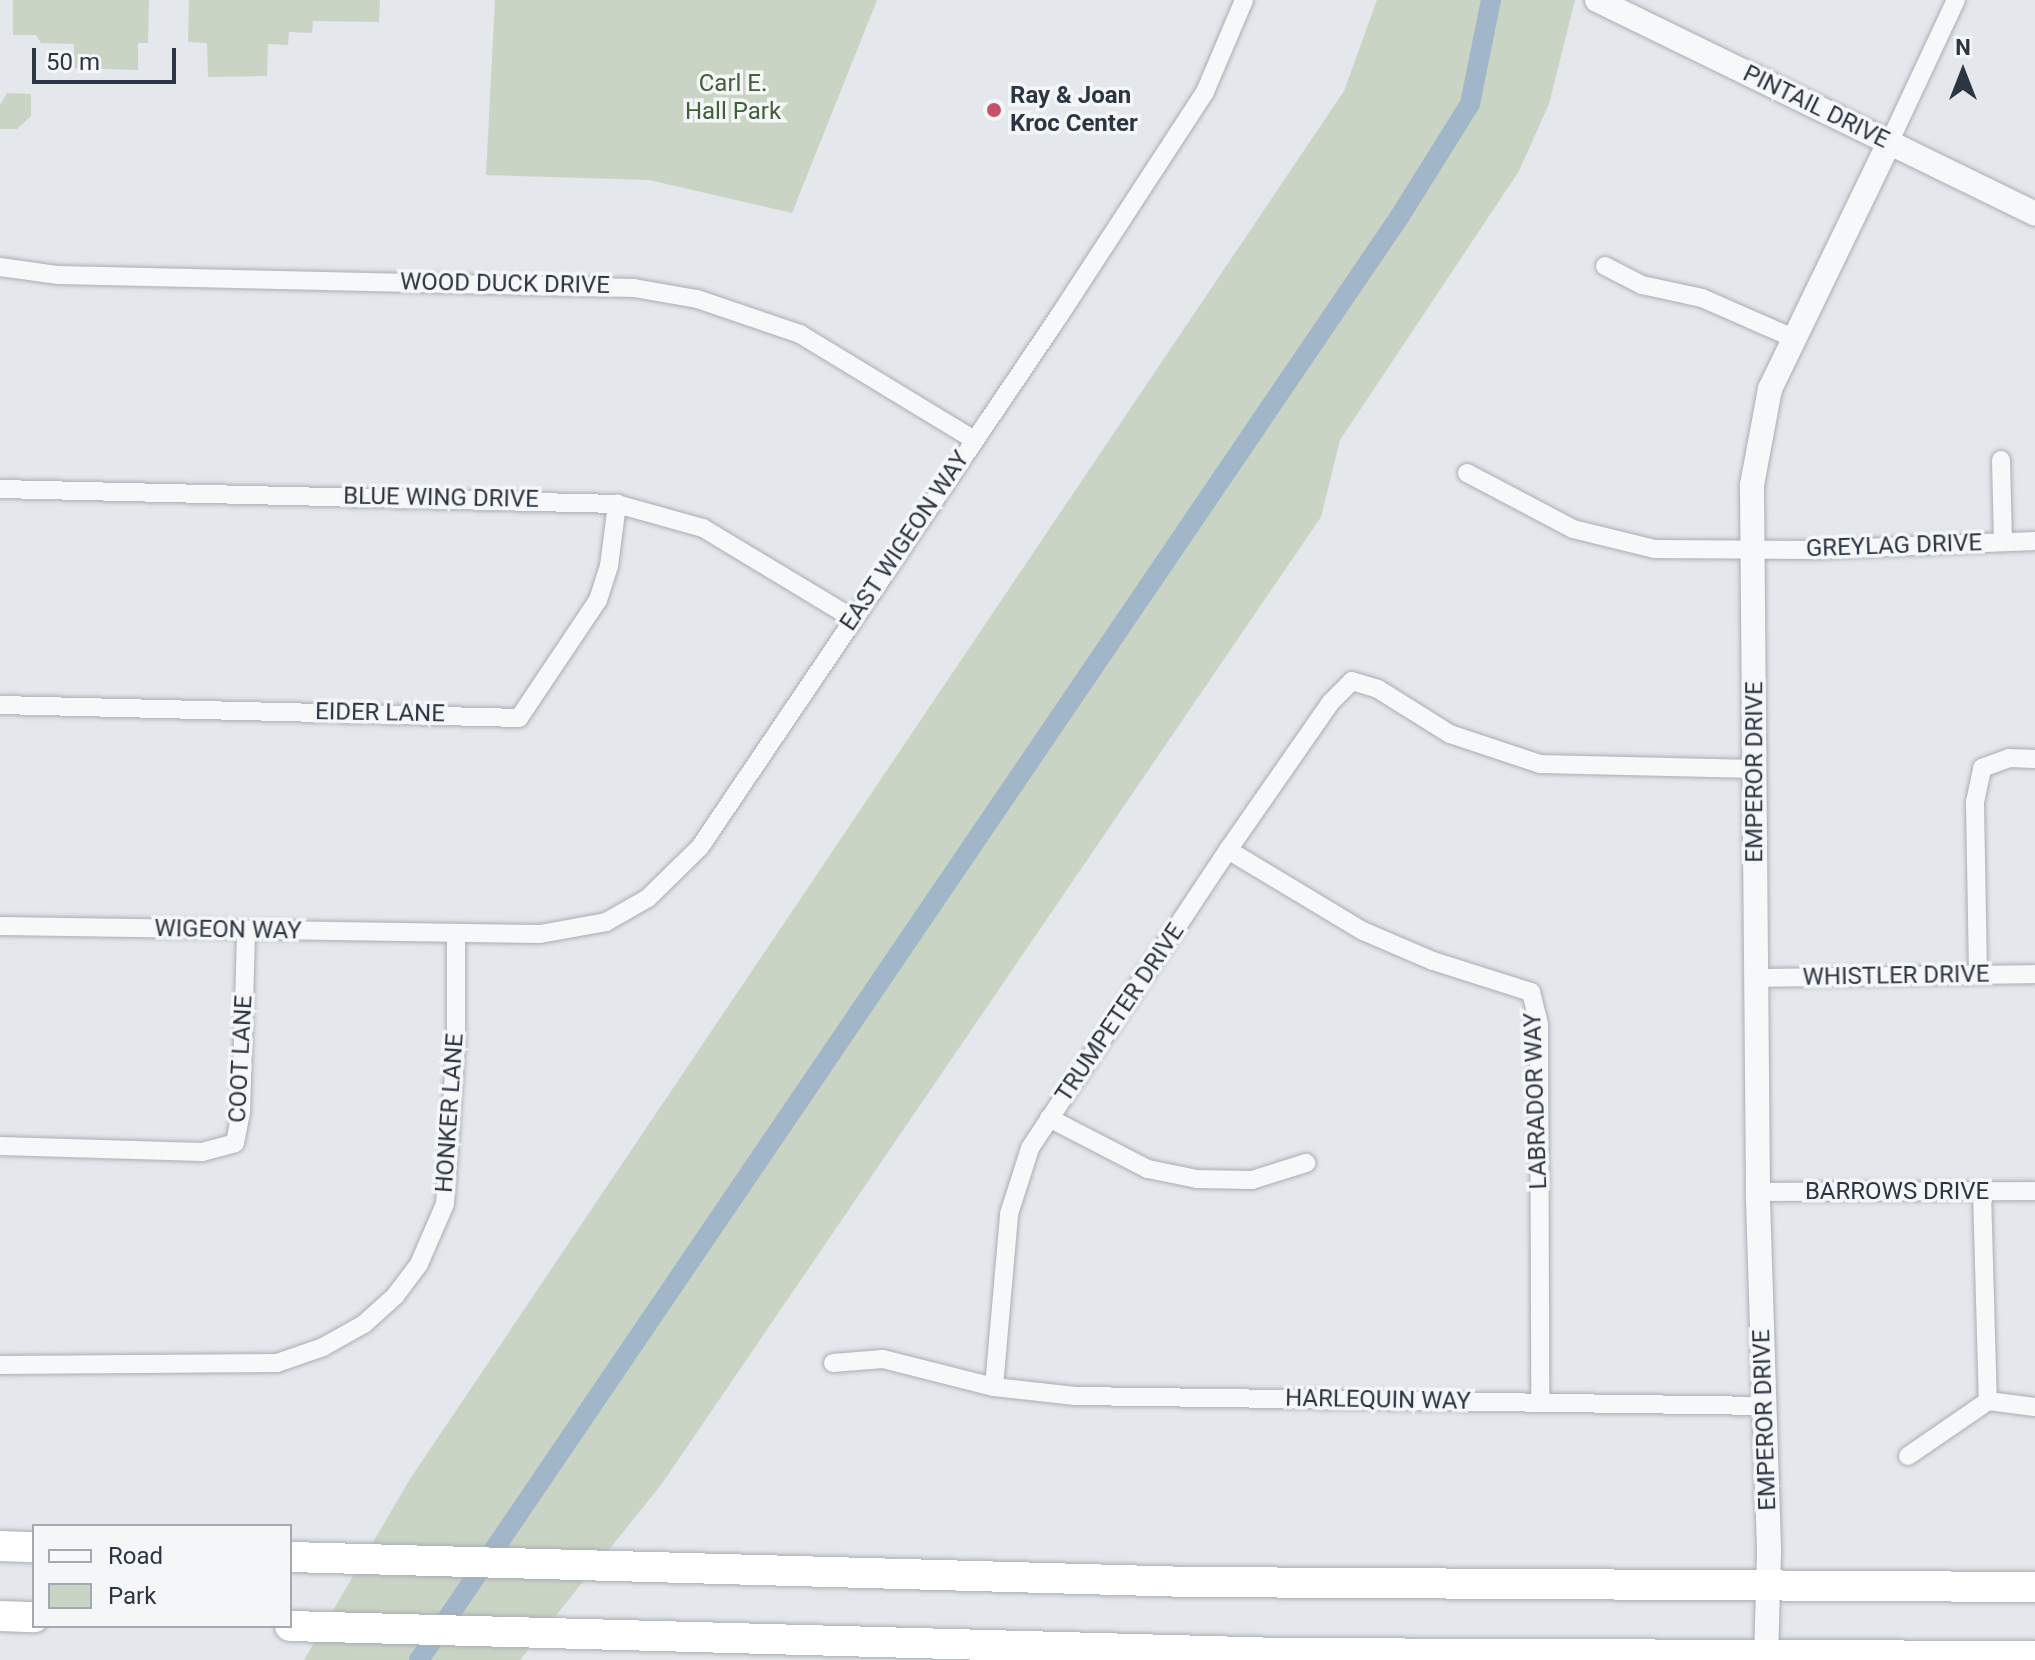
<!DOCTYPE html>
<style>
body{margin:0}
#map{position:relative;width:2035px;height:1660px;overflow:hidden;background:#e4e7eb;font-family:Roboto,sans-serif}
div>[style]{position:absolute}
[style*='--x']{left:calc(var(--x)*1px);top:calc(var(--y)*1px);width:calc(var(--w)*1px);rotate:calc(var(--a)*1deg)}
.green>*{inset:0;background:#cad4c5}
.canal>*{height:20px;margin:-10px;padding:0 10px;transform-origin:10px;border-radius:10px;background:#a1b6c9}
.roads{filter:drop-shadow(0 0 2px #a9aeb5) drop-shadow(0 0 2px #a9aeb5)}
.minor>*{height:18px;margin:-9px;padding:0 9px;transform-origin:9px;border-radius:9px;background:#f6f8f9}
.tertiary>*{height:24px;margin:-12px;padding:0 12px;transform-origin:12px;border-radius:12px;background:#f6f8f9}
.trunk>*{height:30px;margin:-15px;padding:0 15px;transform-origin:15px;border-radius:15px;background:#fff}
.dots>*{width:22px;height:22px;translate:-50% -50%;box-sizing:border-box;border:4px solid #f4f6f8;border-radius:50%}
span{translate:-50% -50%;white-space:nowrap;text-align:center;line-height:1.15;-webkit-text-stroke:7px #f4f6f8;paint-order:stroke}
.park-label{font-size:24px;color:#435e3a}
.poi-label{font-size:24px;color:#2c3643;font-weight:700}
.left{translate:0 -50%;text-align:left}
.street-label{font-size:24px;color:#2c3643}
.legend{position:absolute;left:32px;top:1524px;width:260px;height:104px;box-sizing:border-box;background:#f4f6f8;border:2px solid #a4a9b0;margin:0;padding:10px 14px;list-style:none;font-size:24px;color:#2c3643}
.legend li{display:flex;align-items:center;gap:16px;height:40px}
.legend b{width:40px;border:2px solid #a4a9b0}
.north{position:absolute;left:1923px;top:32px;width:80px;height:80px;-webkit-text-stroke:6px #f4f6f8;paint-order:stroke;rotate:0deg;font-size:22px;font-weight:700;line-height:32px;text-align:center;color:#2c3643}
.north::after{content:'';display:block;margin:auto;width:28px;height:36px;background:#2c3643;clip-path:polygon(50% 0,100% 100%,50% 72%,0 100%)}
.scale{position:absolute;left:32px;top:48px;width:144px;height:36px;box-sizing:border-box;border:4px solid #2c3643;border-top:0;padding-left:10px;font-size:24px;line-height:28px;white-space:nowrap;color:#2c3643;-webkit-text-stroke:6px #f4f6f8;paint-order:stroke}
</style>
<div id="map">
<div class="green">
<div style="clip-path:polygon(13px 0,149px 0,148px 43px,138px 43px,138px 70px,74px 68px,74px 44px,41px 43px,36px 35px,13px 35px)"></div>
<div style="clip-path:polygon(189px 0,380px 0,379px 22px,313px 21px,312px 33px,289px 32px,288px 45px,268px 44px,267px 76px,208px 77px,207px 43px,188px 42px)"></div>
<div style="clip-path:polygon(495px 0,877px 0,792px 213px,649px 180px,486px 175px)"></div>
<div style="clip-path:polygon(1377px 0,1575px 0,1549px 104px,1519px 171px,1340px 440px,1321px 517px,661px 1485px,520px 1660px,304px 1660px,410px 1479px,1344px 91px)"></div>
<div style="clip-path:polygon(7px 93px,31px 94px,31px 116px,17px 129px,0 129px,0 105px)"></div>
</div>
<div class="canal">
<div style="--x:419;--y:1660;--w:1746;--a:-55.81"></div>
<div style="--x:1400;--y:216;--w:132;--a:-58"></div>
<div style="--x:1470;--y:104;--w:106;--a:-78.6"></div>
</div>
<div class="roads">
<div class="minor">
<div style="--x:1889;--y:143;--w:158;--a:-64.9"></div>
<div style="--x:1605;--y:266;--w:42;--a:27.2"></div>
<div style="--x:1642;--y:285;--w:61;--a:12.2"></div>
<div style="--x:1702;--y:298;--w:99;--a:23.7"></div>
<div style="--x:0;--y:267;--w:59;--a:7.9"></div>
<div style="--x:58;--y:275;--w:576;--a:1.29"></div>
<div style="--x:634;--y:288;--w:64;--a:9.9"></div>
<div style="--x:697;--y:299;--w:109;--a:18.8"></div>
<div style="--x:800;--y:334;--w:204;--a:31.3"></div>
<div style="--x:2001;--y:460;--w:81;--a:88.6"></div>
<div style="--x:1467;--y:473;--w:120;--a:27.8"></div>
<div style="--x:1573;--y:529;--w:84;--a:13.7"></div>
<div style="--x:1655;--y:549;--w:157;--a:0.4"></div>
<div style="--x:1812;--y:550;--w:223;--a:-2.3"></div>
<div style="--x:0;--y:489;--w:617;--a:1.39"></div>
<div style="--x:617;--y:504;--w:89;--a:15.6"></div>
<div style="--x:703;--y:528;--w:174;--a:31.1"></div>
<div style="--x:0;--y:705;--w:519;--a:1.43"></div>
<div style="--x:519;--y:718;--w:142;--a:-56.2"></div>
<div style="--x:598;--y:600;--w:36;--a:-72"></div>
<div style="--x:609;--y:566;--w:63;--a:-82.6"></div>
<div style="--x:1228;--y:850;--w:157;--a:31"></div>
<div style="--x:1363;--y:931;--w:76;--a:23.2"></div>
<div style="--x:1433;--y:961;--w:103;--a:17.6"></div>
<div style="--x:1531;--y:992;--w:34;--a:76"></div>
<div style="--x:1539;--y:1025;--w:377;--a:89.8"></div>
<div style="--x:0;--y:926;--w:540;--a:0.85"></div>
<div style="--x:540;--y:934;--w:67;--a:-10.3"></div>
<div style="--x:606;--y:922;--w:48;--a:-29.7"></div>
<div style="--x:648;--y:898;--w:73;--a:-44.4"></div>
<div style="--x:700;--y:847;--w:641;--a:-55.94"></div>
<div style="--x:1059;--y:316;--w:267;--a:-56.9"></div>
<div style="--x:1205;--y:92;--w:100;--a:-67"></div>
<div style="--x:1978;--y:975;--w:173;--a:-91"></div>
<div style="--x:1975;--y:802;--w:35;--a:-78"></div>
<div style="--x:1982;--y:768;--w:29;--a:-20"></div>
<div style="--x:2009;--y:758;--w:26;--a:2"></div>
<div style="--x:1757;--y:978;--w:278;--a:-0.8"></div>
<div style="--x:1049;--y:1118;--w:111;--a:27.3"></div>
<div style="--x:1148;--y:1169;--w:50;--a:11.5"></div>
<div style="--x:1197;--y:1179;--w:55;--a:1"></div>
<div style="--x:1252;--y:1180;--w:57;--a:-17.5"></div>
<div style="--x:0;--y:1146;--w:202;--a:1.7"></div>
<div style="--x:202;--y:1152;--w:34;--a:-15"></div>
<div style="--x:235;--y:1143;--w:32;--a:-79"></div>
<div style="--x:241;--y:1112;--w:181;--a:-88.4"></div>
<div style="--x:1758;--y:1192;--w:277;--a:-0.2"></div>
<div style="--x:1982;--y:1192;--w:209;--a:88.4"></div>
<div style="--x:1988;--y:1401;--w:47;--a:7.3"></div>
<div style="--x:833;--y:1363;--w:50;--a:-4.6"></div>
<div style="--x:883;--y:1359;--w:114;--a:14.2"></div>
<div style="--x:994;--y:1387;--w:82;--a:6.3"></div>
<div style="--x:1076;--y:1396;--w:687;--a:0.83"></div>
<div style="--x:0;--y:1365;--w:277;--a:-0.4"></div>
<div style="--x:277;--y:1363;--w:49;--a:-19.2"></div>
<div style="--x:323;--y:1347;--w:47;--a:-29.3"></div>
<div style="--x:364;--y:1324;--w:42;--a:-42.1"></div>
<div style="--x:395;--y:1296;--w:40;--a:-53"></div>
<div style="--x:419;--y:1264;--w:65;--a:-66.6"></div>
<div style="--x:445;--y:1204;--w:160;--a:-86.1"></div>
<div style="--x:456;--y:1044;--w:109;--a:-90"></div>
<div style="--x:994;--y:1387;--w:174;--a:-85"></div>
<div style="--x:1009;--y:1214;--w:69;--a:-72.3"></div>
<div style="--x:1030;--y:1148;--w:358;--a:-56.4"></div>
<div style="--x:1228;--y:850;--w:179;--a:-55.2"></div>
<div style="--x:1330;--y:703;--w:31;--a:-45"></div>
<div style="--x:1352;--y:681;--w:27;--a:17"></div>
<div style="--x:1378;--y:689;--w:85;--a:32"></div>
<div style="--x:1450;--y:734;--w:95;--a:18.4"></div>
<div style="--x:1540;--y:764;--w:215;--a:1.3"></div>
<div style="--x:1908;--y:1456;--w:97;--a:-34.5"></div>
</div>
<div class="tertiary">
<div style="--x:1597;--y:0;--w:487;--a:26"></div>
<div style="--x:1766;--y:1660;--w:110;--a:-88.4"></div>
<div style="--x:1769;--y:1550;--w:358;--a:-91.8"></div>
<div style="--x:1758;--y:1192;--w:707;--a:-90.49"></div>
<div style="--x:1752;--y:485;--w:98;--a:-79.4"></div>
<div style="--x:1770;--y:389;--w:273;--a:-64.2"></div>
</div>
<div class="trunk">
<div style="--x:0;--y:1546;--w:34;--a:2"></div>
<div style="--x:290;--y:1557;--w:902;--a:1.59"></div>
<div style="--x:1192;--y:1582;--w:843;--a:0.34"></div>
<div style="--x:0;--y:1616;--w:34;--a:2"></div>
<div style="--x:290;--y:1626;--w:990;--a:1.56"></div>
<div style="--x:1280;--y:1653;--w:755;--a:0.23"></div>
</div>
</div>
<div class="dots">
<div style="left:994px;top:110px;background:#c85069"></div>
</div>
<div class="park-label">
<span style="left:733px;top:98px">Carl E.<br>Hall Park</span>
</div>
<div class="poi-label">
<span class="left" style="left:1010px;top:110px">Ray &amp; Joan<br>Kroc Center</span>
</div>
<div class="street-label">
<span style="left:1816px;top:107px;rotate:26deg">PINTAIL DRIVE</span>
<span style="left:505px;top:284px;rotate:1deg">WOOD DUCK DRIVE</span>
<span style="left:441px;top:498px;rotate:1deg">BLUE WING DRIVE</span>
<span style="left:905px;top:541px;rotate:-56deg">EAST WIGEON WAY</span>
<span style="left:1894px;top:546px;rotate:-2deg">GREYLAG DRIVE</span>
<span style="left:380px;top:713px;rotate:1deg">EIDER LANE</span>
<span style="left:1755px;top:772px;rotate:-90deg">EMPEROR DRIVE</span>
<span style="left:228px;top:930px;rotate:1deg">WIGEON WAY</span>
<span style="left:1896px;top:976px;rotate:-1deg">WHISTLER DRIVE</span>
<span style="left:1120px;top:1013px;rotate:-56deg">TRUMPETER DRIVE</span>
<span style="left:241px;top:1059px;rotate:-87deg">COOT LANE</span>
<span style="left:1536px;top:1101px;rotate:-92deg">LABRADOR WAY</span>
<span style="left:450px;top:1113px;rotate:-86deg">HONKER LANE</span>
<span style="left:1897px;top:1192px">BARROWS DRIVE</span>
<span style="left:1378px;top:1400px;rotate:1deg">HARLEQUIN WAY</span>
<span style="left:1765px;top:1420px;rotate:-92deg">EMPEROR DRIVE</span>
</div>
<ul class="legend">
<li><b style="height:10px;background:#f6f8f9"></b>Road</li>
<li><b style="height:22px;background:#cad4c5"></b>Park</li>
</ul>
<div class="north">N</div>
<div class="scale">50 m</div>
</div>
